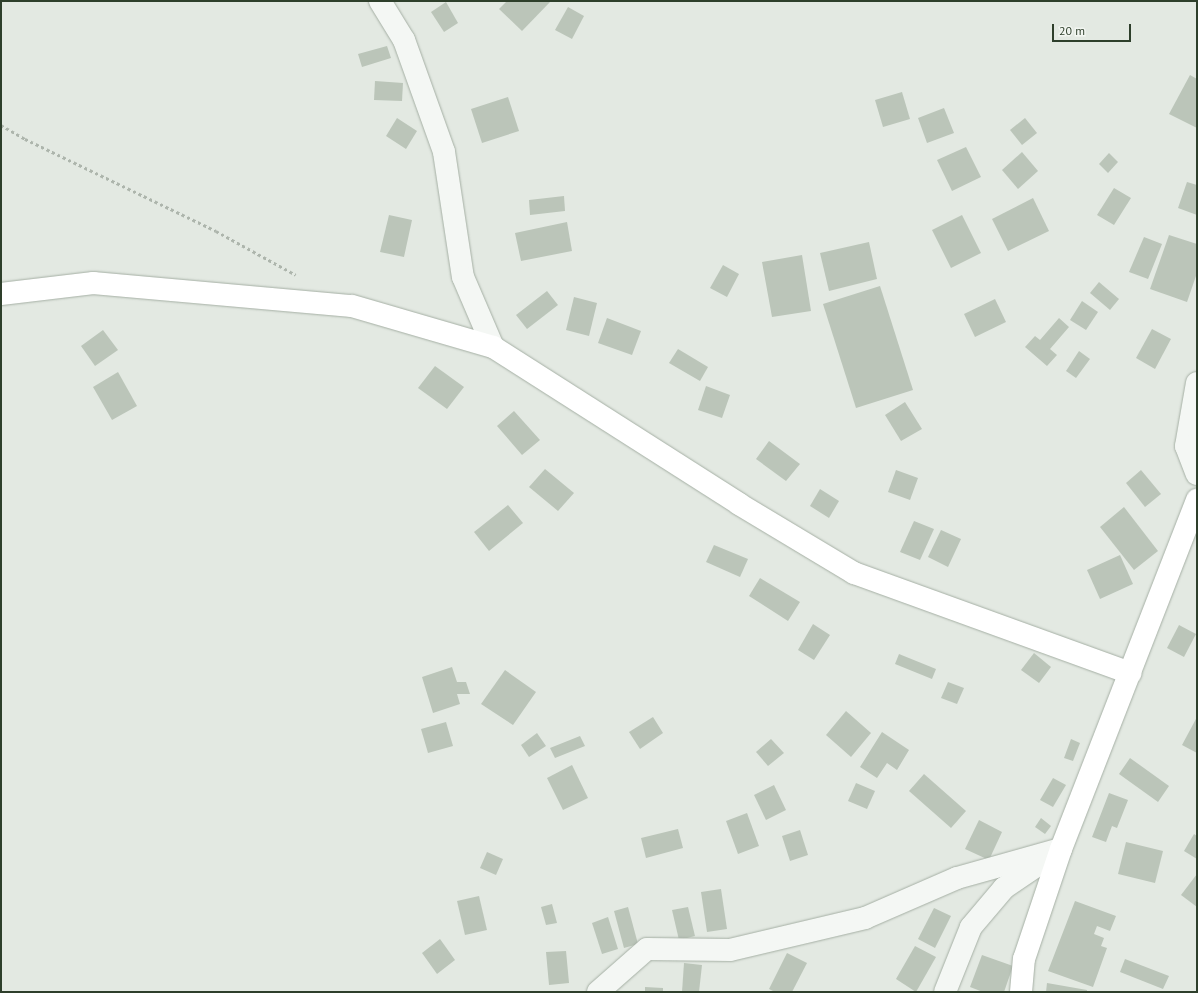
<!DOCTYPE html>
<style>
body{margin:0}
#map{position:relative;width:1198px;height:993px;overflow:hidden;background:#e3e9e2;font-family:"PT Sans",sans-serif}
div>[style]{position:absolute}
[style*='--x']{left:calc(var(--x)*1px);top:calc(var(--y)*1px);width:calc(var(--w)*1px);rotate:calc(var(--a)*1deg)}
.building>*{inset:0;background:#bbc5b9}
.path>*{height:2.5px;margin-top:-1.25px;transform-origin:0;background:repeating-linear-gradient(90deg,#adb5ac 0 3px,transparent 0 6px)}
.roads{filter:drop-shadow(0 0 1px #a5afa4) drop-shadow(0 0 1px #a5afa4)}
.street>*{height:22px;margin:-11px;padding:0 11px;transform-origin:11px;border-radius:11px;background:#f4f7f4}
.secondary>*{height:22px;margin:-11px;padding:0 11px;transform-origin:11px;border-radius:11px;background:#fff}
span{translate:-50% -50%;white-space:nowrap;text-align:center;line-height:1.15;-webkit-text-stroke:3px #f2f6f1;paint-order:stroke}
.frame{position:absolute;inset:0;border:2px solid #2e3f2b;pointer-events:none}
.scale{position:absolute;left:1052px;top:24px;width:79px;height:18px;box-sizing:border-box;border:2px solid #2e3f2b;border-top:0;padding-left:5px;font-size:12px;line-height:14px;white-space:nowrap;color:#2e3f2b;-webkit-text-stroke:3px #f2f6f1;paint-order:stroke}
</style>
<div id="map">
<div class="building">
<div style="clip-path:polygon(507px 1px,551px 1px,522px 31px,499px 9px)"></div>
<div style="clip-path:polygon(446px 2px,458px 23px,444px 32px,431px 12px)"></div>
<div style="clip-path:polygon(568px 7px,584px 16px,572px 39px,555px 30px)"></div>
<div style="clip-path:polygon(387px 46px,391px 58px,362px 67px,358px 54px)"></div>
<div style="clip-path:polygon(1190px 75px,1197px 79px,1197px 128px,1169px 114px)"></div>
<div style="clip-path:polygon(375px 81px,403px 83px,402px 101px,374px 100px)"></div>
<div style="clip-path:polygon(902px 92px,910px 119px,883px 127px,875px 100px)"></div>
<div style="clip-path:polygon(508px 97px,519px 131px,482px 143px,471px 109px)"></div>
<div style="clip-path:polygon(944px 108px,954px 133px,927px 143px,918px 118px)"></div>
<div style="clip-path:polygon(397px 118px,417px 131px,406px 149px,386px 136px)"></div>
<div style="clip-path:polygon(1025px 118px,1037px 133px,1022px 145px,1010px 130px)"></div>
<div style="clip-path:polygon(966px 147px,981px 177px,952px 191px,937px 160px)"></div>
<div style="clip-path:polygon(1022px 152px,1038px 171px,1018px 189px,1002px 170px)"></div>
<div style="clip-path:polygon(1109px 153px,1118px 162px,1108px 173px,1099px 164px)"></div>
<div style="clip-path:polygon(1187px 182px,1197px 185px,1197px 215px,1178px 208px)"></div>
<div style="clip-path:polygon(1114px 188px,1131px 198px,1114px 225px,1097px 215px)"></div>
<div style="clip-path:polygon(564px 196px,565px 211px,530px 215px,529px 200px)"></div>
<div style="clip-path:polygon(1033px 198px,1049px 231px,1008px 251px,992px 219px)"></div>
<div style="clip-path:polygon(389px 215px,412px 220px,404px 257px,380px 252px)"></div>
<div style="clip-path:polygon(962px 215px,981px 253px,951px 268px,932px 230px)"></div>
<div style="clip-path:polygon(567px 222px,572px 251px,521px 261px,515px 233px)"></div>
<div style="clip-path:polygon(1169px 235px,1197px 244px,1197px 273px,1187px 302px,1150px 289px)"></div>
<div style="clip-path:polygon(1144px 237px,1162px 244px,1148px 279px,1129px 272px)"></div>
<div style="clip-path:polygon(869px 242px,877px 279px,829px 291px,820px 253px)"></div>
<div style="clip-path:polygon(802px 255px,811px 311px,772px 317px,762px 262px)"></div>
<div style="clip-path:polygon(723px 265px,739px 274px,727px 297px,710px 288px)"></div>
<div style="clip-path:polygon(1099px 282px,1119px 299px,1110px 310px,1090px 293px)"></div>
<div style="clip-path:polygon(880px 286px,913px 390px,856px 408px,823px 304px)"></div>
<div style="clip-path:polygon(547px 291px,558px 305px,527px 329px,516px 315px)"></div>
<div style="clip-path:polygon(574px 297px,597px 303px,589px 336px,566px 330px)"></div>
<div style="clip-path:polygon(995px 299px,1006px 322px,975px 337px,964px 314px)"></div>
<div style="clip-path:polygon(1082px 301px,1098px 312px,1086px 330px,1070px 320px)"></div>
<div style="clip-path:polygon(607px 318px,641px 331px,632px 355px,598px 343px)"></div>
<div style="clip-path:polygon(1059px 318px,1069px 327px,1050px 349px,1057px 355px,1047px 366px,1025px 347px,1035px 336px,1040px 340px)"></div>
<div style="clip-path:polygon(1152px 329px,1171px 339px,1155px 369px,1136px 358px)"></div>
<div style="clip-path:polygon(103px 330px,118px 350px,95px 366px,81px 346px)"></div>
<div style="clip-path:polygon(678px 349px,708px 367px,700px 381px,669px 363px)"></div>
<div style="clip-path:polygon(1079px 351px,1090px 359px,1076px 378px,1066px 371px)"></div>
<div style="clip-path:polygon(435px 366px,464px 387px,447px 409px,418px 388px)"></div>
<div style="clip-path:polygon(118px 372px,137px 406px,112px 420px,93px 387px)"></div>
<div style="clip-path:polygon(706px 386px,730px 395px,722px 418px,698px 410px)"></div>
<div style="clip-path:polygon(905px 402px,922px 429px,901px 441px,885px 415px)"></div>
<div style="clip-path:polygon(514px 411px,540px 440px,522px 455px,497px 426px)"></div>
<div style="clip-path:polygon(769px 441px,800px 464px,786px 481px,756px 459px)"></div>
<div style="clip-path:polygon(545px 469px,574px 493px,558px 511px,529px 487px)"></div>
<div style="clip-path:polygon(896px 470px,918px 478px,910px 500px,888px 492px)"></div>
<div style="clip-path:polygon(1141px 470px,1161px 494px,1145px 507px,1126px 483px)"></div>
<div style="clip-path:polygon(820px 489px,839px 501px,829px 518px,810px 506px)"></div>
<div style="clip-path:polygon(508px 505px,523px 523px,489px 551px,474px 532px)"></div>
<div style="clip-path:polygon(1124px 507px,1158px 551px,1134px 570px,1100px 527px)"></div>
<div style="clip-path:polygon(914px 521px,934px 529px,920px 560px,900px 552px)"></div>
<div style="clip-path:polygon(941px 530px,961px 539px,948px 567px,928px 557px)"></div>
<div style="clip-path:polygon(714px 545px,748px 559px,740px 577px,706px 562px)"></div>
<div style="clip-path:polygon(1120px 555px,1133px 584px,1100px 599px,1087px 570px)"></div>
<div style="clip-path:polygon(760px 578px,800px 602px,788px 621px,749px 596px)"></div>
<div style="clip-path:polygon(813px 624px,830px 635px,814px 660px,798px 650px)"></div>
<div style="clip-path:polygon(1179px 625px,1196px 634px,1184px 657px,1167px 648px)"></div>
<div style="clip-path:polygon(1034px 653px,1051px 667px,1039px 683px,1021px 670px)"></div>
<div style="clip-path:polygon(899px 654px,936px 669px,932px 679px,895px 664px)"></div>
<div style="clip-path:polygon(452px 667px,457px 682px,466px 682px,470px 694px,457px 694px,460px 704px,433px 713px,422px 677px)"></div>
<div style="clip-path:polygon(505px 670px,536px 692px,513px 725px,481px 704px)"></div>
<div style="clip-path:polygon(948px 682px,964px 688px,957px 704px,941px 698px)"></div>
<div style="clip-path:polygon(846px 711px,871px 733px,851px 757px,826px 735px)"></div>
<div style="clip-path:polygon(653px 717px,663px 733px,640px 749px,629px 732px)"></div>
<div style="clip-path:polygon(1197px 717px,1197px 753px,1182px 745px)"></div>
<div style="clip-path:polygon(446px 722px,453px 746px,428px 753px,421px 729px)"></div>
<div style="clip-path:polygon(882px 732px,909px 750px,897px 770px,887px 763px,877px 778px,860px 767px)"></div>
<div style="clip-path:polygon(537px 733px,546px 746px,529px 757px,521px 745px)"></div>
<div style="clip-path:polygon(580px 736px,585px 746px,555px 758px,550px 748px)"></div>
<div style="clip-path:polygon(771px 739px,784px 753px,768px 766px,756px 752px)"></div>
<div style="clip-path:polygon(1071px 739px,1080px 743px,1073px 761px,1064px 758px)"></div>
<div style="clip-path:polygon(1130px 758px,1169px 786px,1158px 802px,1119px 774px)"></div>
<div style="clip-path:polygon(572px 765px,588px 798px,563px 810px,547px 778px)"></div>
<div style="clip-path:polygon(924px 774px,966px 811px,951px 828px,909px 791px)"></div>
<div style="clip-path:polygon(1053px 778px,1066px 785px,1053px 807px,1040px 800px)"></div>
<div style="clip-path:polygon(856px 783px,875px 791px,867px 809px,848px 801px)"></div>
<div style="clip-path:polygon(774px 785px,786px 810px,766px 820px,754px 795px)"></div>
<div style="clip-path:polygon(1109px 793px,1128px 800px,1117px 828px,1112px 826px,1106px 842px,1092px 837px)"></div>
<div style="clip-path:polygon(747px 813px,759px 846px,738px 854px,726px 821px)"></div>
<div style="clip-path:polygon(1041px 818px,1051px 826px,1045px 834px,1035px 827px)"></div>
<div style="clip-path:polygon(979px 820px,1002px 832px,989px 860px,965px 849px)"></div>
<div style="clip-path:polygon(678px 829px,683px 848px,646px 858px,641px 838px)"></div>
<div style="clip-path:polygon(800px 830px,808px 855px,790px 861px,782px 836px)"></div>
<div style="clip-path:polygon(1194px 834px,1197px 836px,1197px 859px,1184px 851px)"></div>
<div style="clip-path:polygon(1126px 842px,1163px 851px,1155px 883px,1118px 874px)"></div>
<div style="clip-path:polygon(487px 852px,503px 859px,496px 875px,480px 868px)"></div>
<div style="clip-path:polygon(1197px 874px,1197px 907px,1181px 895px)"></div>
<div style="clip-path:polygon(721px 889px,727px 929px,707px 932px,701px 892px)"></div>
<div style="clip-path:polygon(479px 896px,487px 930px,465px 935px,457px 901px)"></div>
<div style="clip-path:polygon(1075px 901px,1116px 916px,1110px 931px,1097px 926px,1094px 934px,1104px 938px,1101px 946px,1107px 948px,1093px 987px,1048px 971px)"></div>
<div style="clip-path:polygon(552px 904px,557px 923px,546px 925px,541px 907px)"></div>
<div style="clip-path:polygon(628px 907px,638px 944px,624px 948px,614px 911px)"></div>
<div style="clip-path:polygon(688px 907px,695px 936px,679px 940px,672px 910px)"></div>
<div style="clip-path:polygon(934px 908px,951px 916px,935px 948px,918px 939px)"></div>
<div style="clip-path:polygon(608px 917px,618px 949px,602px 954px,592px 923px)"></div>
<div style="clip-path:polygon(440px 939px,455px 960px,437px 974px,422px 953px)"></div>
<div style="clip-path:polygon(915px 946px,936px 957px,916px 992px,896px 979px)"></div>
<div style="clip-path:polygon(566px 951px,569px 983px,549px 985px,546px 952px)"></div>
<div style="clip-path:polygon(787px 953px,807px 963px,792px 992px,775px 992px,769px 989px)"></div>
<div style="clip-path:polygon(982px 955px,1013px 966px,1004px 992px,983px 992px,970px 987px)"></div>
<div style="clip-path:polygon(1125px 959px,1169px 976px,1163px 989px,1120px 972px)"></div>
<div style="clip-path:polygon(684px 963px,702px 965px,699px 992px,682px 992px)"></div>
<div style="clip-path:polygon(1047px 983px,1087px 990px,1087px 992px,1046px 992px)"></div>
<div style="clip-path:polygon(645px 987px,663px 988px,663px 992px,645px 992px)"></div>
</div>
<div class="path">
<div style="--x:1;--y:125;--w:28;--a:30"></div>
<div style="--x:25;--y:139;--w:212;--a:25.7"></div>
<div style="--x:216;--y:231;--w:91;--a:28.8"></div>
</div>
<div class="roads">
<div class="street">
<div style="--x:380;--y:1;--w:46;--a:58.4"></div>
<div style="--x:404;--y:40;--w:119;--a:70.3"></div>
<div style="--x:444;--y:152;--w:126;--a:81.4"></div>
<div style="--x:463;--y:277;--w:76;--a:66.8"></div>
<div style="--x:1197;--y:383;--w:64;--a:99.9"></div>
<div style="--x:1186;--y:446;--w:30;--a:69"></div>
<div style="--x:598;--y:992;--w:65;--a:-41.3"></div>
<div style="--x:647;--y:949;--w:83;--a:0.7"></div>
<div style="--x:730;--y:950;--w:139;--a:-13.3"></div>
<div style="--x:865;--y:918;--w:100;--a:-23.5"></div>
<div style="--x:957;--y:878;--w:108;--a:-15.6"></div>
<div style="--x:945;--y:992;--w:70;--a:-68.2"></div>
<div style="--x:971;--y:927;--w:51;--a:-49.8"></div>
<div style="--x:1004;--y:888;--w:50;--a:-34.3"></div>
</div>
<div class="secondary">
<div style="--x:1;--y:294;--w:93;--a:-6.8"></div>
<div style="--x:93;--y:283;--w:260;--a:5.1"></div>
<div style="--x:352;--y:306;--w:147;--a:16.2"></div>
<div style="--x:493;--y:347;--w:292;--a:32.5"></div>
<div style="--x:739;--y:504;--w:134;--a:31"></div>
<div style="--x:854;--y:573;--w:294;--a:19.9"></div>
<div style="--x:1021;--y:992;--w:33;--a:-85"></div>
<div style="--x:1024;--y:959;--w:116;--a:-71.4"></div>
<div style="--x:1061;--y:849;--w:375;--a:-68.7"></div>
</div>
</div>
<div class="frame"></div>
<div class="scale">20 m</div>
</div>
